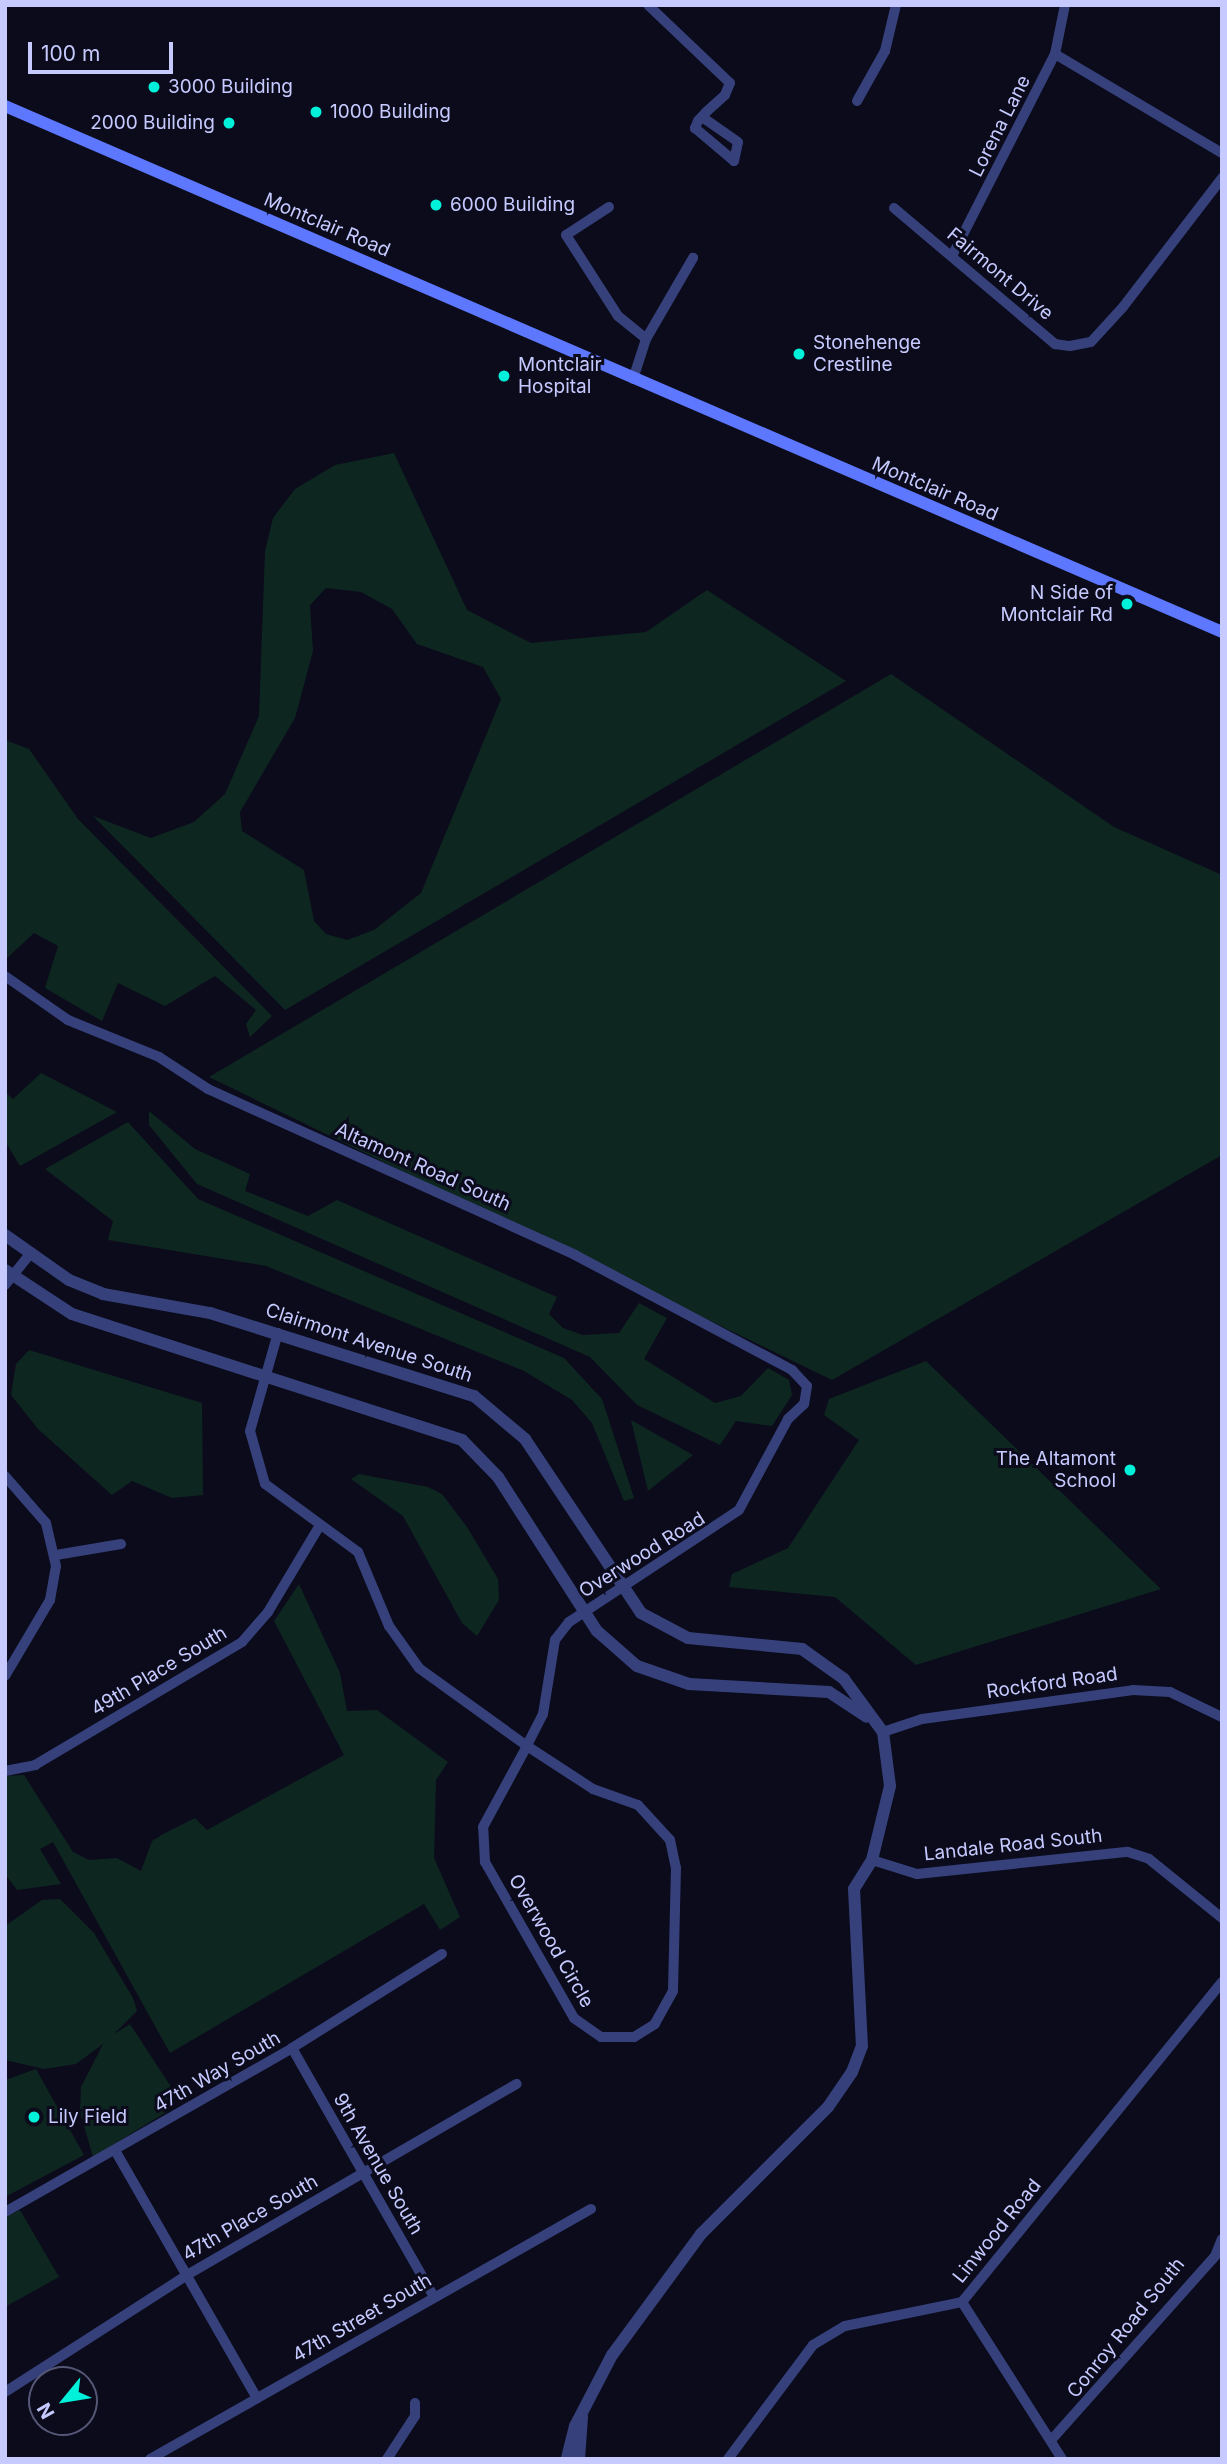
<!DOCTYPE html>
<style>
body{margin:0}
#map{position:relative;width:1227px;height:2464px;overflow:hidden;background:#0b0b1c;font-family:Inter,sans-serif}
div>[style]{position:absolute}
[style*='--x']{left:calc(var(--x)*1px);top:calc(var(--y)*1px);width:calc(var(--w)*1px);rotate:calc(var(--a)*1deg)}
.green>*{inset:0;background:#0e2620}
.minor>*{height:10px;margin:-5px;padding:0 5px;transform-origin:5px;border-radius:5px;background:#36417b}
.tertiary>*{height:12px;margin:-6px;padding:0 6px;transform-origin:6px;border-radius:6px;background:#36417b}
.secondary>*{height:12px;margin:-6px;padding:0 6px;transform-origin:6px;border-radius:6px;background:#5d78ff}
.dots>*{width:19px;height:19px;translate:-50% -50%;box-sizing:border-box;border:4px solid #0b0b1c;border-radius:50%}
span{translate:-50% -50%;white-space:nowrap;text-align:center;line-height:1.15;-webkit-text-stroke:6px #0b0b1c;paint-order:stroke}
.poi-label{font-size:19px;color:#c6caff}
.left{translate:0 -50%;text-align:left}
.right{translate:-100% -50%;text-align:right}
.street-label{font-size:19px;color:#c6caff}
.frame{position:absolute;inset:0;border:7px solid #c6caff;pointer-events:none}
.north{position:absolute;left:28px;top:2366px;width:70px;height:70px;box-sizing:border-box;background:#0b0b1c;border:2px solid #565777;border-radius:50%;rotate:240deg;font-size:19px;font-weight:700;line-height:28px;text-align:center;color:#c6caff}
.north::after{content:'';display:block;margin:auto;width:24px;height:32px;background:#00f1da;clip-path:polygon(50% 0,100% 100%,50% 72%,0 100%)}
.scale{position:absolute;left:28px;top:42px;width:145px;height:32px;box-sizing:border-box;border:4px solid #c6caff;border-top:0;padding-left:9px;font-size:21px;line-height:24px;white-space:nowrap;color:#c6caff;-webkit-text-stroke:5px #0b0b1c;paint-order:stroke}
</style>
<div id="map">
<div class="green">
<div style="clip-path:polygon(evenodd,394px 453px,467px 610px,531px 643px,646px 632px,707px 590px,846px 681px,285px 1010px,93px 816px,151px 838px,194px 822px,225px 794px,259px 716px,265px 551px,273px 518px,295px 489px,335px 465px,394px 453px,326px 588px,361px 592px,392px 609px,417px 644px,483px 667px,501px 699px,421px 893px,374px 930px,347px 940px,326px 934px,314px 921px,304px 870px,242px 831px,240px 812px,295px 718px,313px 651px,310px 605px,326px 588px)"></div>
<div style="clip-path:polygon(891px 674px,1114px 827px,1222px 875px,1222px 1155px,832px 1380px,209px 1077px)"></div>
<div style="clip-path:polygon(5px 740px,29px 749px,78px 819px,272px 1016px,250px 1037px,246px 1024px,256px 1010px,215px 976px,165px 1006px,118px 983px,102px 1021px,45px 988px,58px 946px,34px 933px,5px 960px)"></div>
<div style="clip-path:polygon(41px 1073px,117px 1112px,20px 1166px,5px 1141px,5px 1092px,13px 1099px)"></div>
<div style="clip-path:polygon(149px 1111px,195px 1149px,250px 1174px,245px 1191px,308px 1216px,337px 1200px,557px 1297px,549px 1314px,563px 1328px,583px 1335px,619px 1333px,639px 1303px,667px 1318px,644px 1359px,715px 1403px,741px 1396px,768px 1368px,789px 1380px,792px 1395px,772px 1426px,736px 1421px,720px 1445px,637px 1405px,590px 1357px,197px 1184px,149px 1125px)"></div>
<div style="clip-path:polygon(128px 1122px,198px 1199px,564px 1358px,602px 1399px,634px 1498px,624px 1501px,592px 1423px,572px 1400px,524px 1371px,266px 1266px,108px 1240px,113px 1221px,45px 1169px)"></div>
<div style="clip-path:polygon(29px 1350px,202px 1403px,203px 1495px,172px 1498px,132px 1481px,112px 1495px,38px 1429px,11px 1395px,16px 1364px)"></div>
<div style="clip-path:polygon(926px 1361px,1161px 1589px,916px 1665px,835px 1597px,729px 1587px,732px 1574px,788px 1548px,859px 1440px,824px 1415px,829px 1399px)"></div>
<div style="clip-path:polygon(631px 1420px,693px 1455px,648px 1491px)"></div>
<div style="clip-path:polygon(359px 1474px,428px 1487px,442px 1494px,467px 1527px,498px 1579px,499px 1600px,477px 1636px,462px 1623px,403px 1516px,351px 1479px)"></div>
<div style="clip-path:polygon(299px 1584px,340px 1673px,347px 1711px,377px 1710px,448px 1762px,436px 1780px,434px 1858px,460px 1917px,440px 1930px,424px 1904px,170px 2053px,53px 1842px,40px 1849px,61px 1884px,17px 1890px,5px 1874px,5px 1776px,24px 1775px,73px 1852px,89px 1860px,117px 1858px,141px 1871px,152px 1841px,165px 1833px,195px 1818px,207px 1830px,344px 1755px,274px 1621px)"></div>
<div style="clip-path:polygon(60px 1899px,94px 1933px,133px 1998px,137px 2011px,114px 2034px,130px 2024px,175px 2093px,173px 2108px,93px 2157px,80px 2112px,81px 2087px,103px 2044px,76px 2064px,44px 2069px,5px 2060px,5px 1926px,42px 1900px)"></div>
<div style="clip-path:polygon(36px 2069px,84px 2155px,5px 2197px,5px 2080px)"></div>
<div style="clip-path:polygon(20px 2210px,59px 2277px,5px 2307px,5px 2217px)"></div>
</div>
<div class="minor">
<div style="--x:648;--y:5;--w:113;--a:43.6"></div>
<div style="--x:730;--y:83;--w:13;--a:113"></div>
<div style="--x:725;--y:95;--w:25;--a:138"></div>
<div style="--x:706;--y:112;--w:12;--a:132"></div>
<div style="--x:698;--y:121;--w:8;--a:113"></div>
<div style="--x:695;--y:128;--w:51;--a:40.2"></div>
<div style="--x:734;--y:161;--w:19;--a:-78"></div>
<div style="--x:738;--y:142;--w:44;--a:-145.2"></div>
<div style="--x:1055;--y:54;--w:194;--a:30.7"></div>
<div style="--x:857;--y:101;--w:57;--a:-60.8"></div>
<div style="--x:885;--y:51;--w:47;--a:-76.6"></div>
<div style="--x:609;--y:207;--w:51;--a:146.9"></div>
<div style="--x:566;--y:235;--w:96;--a:57.3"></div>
<div style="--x:618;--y:316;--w:36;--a:39"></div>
<div style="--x:646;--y:339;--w:42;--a:108"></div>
<div style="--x:894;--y:208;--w:211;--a:40.2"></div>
<div style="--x:1055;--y:344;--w:15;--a:8"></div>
<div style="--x:1070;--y:346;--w:21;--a:-11"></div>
<div style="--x:1091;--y:342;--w:47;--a:-47.6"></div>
<div style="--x:1123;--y:307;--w:163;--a:-52.5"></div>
<div style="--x:952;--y:256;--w:227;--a:-63"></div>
<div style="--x:1055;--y:54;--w:50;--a:-78.5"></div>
<div style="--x:646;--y:339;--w:94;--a:-59.9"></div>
<div style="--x:5;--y:976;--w:77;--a:34.9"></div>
<div style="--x:68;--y:1020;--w:98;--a:22.1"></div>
<div style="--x:159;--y:1057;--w:59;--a:33.1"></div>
<div style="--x:208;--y:1089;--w:403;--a:24.3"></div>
<div style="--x:575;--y:1255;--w:246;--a:27.9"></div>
<div style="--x:792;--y:1370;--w:22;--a:47"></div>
<div style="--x:807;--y:1386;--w:18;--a:99"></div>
<div style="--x:804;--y:1404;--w:22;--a:137"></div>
<div style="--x:788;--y:1419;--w:103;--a:118.3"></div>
<div style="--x:739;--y:1510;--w:204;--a:146.6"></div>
<div style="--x:569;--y:1622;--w:23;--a:128"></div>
<div style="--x:555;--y:1640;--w:75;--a:99.2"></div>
<div style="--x:543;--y:1714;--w:36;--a:117"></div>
<div style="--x:527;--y:1746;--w:133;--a:-144.2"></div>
<div style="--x:419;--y:1668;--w:52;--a:-125.5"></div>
<div style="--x:389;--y:1626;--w:80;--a:-112.7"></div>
<div style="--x:358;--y:1552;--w:115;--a:-143.8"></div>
<div style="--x:265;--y:1484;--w:55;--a:-105.8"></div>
<div style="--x:250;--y:1431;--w:102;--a:-74.1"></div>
<div style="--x:5;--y:1285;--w:40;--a:-51"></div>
<div style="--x:5;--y:1476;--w:62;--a:48.9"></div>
<div style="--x:46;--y:1523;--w:44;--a:76.9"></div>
<div style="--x:56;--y:1566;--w:35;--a:100"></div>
<div style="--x:50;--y:1600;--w:88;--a:120.6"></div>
<div style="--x:56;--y:1555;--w:66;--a:-9.6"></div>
<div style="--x:883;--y:1732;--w:41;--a:-18.4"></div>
<div style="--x:922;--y:1719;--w:213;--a:-7.8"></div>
<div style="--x:1133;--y:1690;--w:37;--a:3"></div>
<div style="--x:1170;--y:1692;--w:58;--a:25.7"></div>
<div style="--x:527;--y:1746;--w:79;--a:33.1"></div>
<div style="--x:593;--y:1789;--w:48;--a:19.6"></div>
<div style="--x:638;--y:1805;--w:47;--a:47.6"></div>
<div style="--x:670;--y:1840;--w:29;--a:78"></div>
<div style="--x:676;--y:1868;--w:123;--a:91.4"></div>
<div style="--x:673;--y:1991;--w:38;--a:119"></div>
<div style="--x:655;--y:2024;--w:25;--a:148"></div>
<div style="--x:634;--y:2037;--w:33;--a:180"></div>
<div style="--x:601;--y:2037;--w:33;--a:-145"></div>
<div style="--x:574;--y:2018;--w:180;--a:-119.7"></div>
<div style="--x:485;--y:1862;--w:35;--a:-93"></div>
<div style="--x:483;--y:1827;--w:92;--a:-61.5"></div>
<div style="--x:5;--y:1771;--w:31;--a:-11"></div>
<div style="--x:35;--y:1765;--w:241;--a:-30.7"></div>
<div style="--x:242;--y:1642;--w:40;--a:-49"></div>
<div style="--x:268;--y:1612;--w:101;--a:-59.1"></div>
<div style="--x:872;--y:1860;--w:47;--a:17.3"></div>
<div style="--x:917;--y:1874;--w:212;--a:-6"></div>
<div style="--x:1128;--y:1852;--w:22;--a:18"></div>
<div style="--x:1149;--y:1859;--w:94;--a:38.9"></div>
<div style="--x:292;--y:2048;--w:287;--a:60.3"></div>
<div style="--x:116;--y:2152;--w:284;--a:60.2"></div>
<div style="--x:5;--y:2212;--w:331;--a:-29.7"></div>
<div style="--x:292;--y:2048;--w:177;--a:-32.1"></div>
<div style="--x:962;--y:2302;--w:186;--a:57.5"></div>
<div style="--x:5;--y:2392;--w:216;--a:-32.7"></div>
<div style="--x:187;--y:2275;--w:381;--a:-30.1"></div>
<div style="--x:1053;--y:2438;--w:244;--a:-48.3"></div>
<div style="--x:1215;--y:2256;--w:18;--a:-68"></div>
<div style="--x:150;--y:2459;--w:507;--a:-29.55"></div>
<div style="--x:387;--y:2459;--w:51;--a:-56.9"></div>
<div style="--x:415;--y:2416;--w:13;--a:-90"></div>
<div style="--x:728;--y:2459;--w:142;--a:-53.3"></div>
<div style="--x:813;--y:2345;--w:37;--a:-31"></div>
<div style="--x:845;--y:2326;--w:119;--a:-11.6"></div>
<div style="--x:962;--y:2302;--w:412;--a:-50.9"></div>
</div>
<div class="tertiary">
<div style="--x:5;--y:1235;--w:78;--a:35.1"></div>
<div style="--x:69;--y:1280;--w:37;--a:22"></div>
<div style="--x:103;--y:1294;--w:109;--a:10.1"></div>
<div style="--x:210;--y:1313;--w:277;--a:17.5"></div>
<div style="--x:474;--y:1396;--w:67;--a:40.1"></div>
<div style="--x:525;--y:1439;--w:209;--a:56.3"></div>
<div style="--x:641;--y:1613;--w:53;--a:28"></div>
<div style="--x:688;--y:1638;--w:115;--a:5.5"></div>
<div style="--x:802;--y:1649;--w:52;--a:35.5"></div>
<div style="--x:844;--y:1679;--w:66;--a:53.7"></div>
<div style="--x:883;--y:1732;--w:54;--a:82.6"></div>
<div style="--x:890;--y:1786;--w:76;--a:103.7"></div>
<div style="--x:872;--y:1860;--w:34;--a:122"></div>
<div style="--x:854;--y:1889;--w:157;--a:87.1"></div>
<div style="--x:862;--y:2046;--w:28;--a:111"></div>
<div style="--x:852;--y:2072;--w:42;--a:124.4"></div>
<div style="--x:828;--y:2107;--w:180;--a:135"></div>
<div style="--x:701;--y:2234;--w:150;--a:126.3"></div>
<div style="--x:612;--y:2355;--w:80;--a:117.5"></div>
<div style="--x:575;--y:2426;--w:34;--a:104"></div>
<div style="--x:5;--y:1270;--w:80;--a:33.3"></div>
<div style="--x:72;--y:1314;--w:410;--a:17.9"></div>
<div style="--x:462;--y:1440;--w:52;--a:45.8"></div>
<div style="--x:498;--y:1477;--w:183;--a:57.3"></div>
<div style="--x:597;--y:1631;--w:53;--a:41.2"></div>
<div style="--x:637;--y:1666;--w:55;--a:19.1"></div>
<div style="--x:689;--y:1684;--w:140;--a:3.3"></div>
<div style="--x:829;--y:1692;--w:45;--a:33.3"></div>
<div style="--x:579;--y:2459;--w:42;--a:-85.9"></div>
</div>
<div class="secondary">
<div style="--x:5;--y:106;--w:1326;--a:23.37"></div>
</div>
<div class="dots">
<div style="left:154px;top:87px;background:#00f1da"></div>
<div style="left:316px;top:112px;background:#00f1da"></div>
<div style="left:229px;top:123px;background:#00f1da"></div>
<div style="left:436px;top:205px;background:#00f1da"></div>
<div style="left:799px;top:354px;background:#00f1da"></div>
<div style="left:504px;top:376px;background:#00f1da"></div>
<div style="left:1127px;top:604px;background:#00f1da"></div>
<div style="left:1130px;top:1470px;background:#00f1da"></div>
<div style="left:34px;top:2117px;background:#00f1da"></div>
</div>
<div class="poi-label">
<span class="left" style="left:168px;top:87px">3000 Building</span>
<span class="left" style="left:330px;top:112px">1000 Building</span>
<span class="right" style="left:215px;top:123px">2000 Building</span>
<span class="left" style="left:450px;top:205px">6000 Building</span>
<span class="left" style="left:813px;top:354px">Stonehenge<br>Crestline</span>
<span class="left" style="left:518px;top:376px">Montclair<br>Hospital</span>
<span class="right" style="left:1113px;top:604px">N Side of<br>Montclair Rd</span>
<span class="right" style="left:1116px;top:1470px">The Altamont<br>School</span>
<span class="left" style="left:48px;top:2117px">Lily Field</span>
</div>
<div class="street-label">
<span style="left:1000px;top:126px;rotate:-63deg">Lorena Lane</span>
<span style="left:327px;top:225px;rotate:23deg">Montclair Road</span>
<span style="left:1000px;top:274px;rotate:40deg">Fairmont Drive</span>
<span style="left:935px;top:489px;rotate:23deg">Montclair Road</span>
<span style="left:423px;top:1167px;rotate:24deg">Altamont Road South</span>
<span style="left:369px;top:1343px;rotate:18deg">Clairmont Avenue South</span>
<span style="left:642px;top:1555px;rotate:-32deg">Overwood Road</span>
<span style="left:159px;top:1671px;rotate:-31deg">49th Place South</span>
<span style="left:1052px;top:1683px;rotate:-8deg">Rockford Road</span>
<span style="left:1013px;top:1845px;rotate:-6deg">Landale Road South</span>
<span style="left:551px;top:1941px;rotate:60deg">Overwood Circle</span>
<span style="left:217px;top:2072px;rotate:-30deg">47th Way South</span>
<span style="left:378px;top:2164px;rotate:60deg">9th Avenue South</span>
<span style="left:250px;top:2218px;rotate:-30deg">47th Place South</span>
<span style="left:997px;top:2231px;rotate:-51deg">Linwood Road</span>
<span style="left:362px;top:2318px;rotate:-30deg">47th Street South</span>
<span style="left:1126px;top:2328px;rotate:-51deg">Conroy Road South</span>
</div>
<div class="frame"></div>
<div class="north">N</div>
<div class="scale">100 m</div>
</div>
